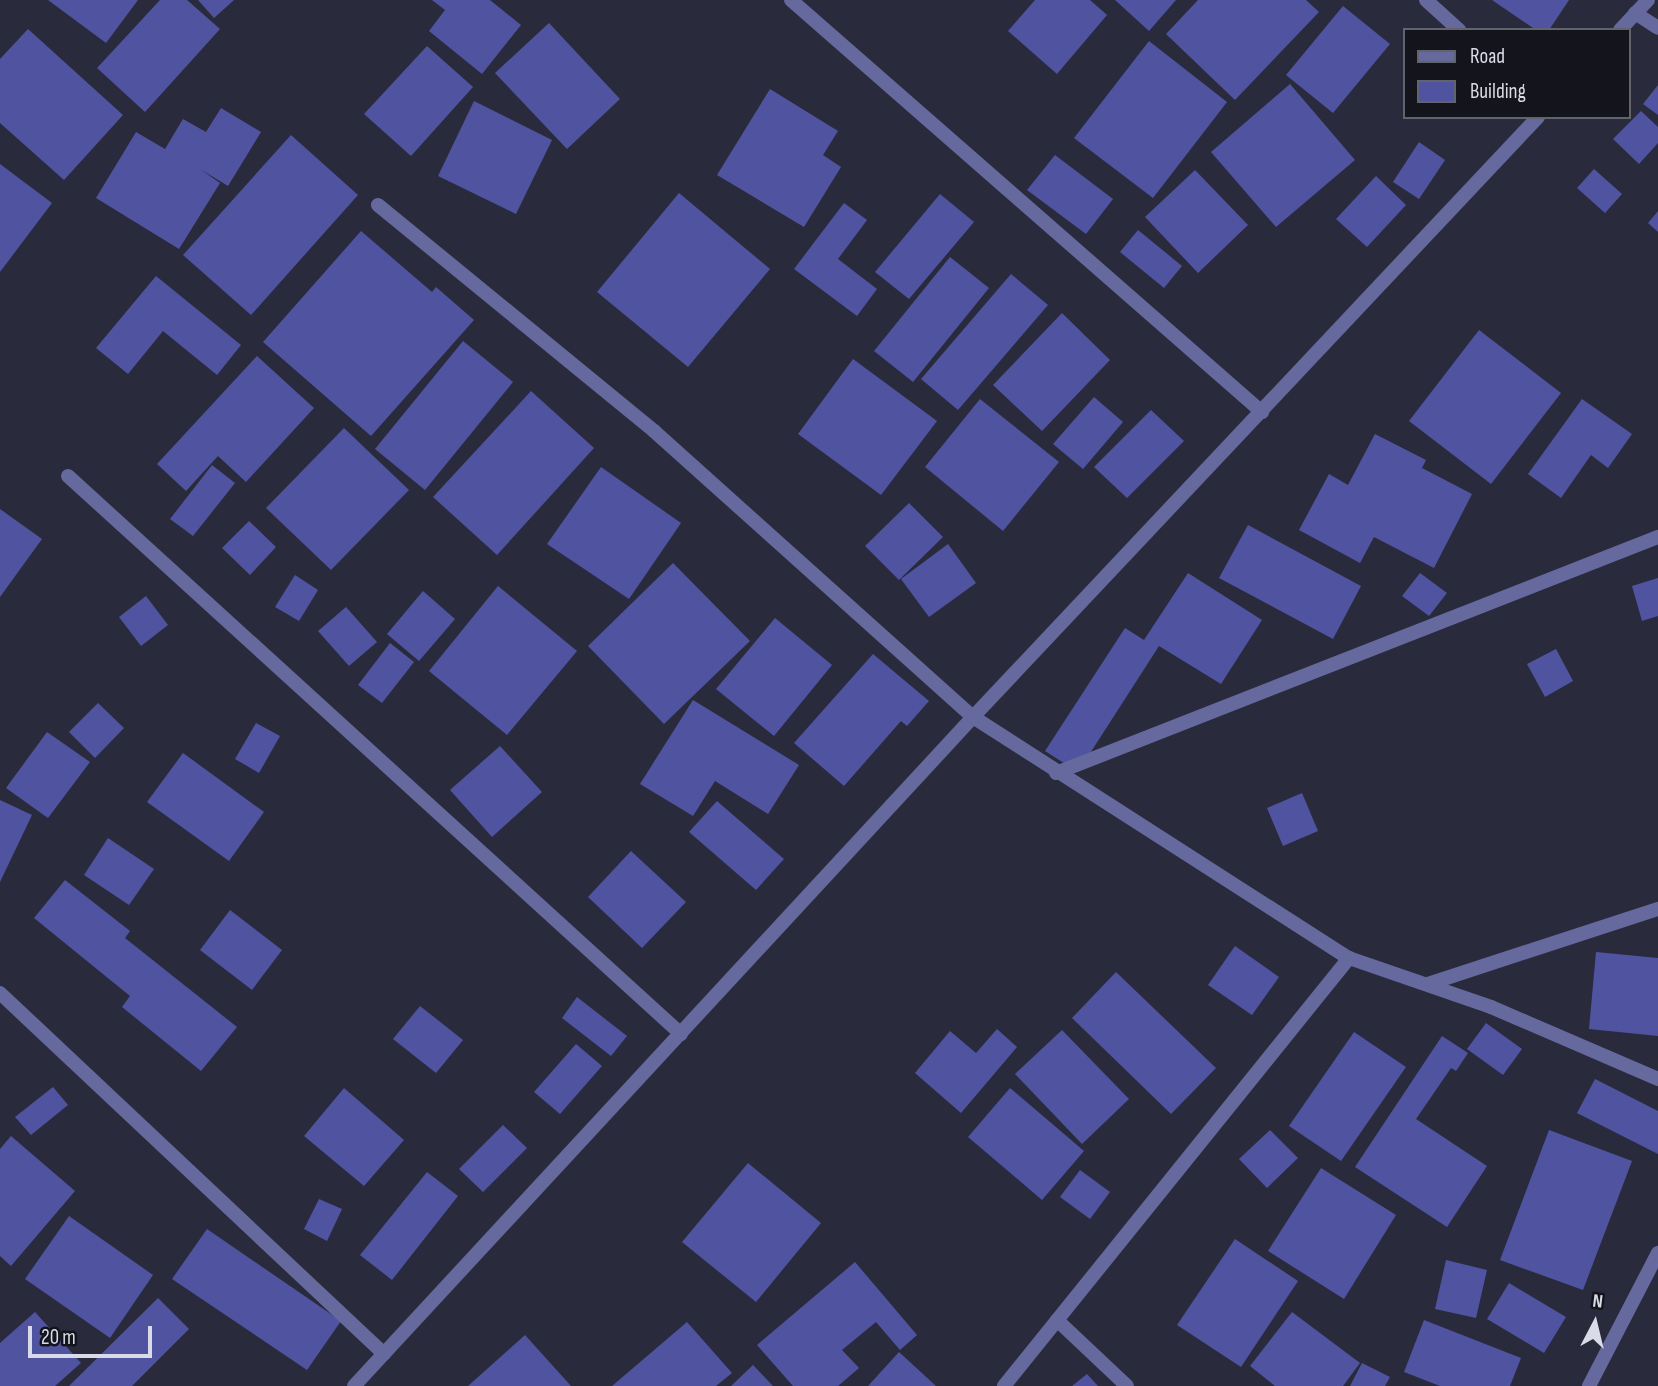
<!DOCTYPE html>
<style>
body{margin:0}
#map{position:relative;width:1658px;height:1386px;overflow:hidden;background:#292b3d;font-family:"Sofia Sans Condensed",sans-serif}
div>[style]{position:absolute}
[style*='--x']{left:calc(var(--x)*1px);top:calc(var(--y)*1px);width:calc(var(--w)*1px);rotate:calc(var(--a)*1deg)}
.building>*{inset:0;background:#5053a0}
.street>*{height:14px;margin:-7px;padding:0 7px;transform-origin:7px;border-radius:7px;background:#65699e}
span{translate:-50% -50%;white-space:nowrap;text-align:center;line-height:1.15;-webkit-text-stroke:7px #13141c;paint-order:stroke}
.legend{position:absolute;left:1403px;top:28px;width:228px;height:91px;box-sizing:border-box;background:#13141c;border:2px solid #62646d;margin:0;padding:9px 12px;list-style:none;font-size:21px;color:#d9dbe7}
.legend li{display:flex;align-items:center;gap:14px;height:35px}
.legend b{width:35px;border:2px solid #62646d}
.north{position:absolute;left:1560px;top:1288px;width:70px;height:70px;-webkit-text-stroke:5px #13141c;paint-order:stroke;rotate:7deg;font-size:19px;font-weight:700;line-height:28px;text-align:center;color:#d9dbe7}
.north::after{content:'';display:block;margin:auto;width:24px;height:32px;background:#d9dbe7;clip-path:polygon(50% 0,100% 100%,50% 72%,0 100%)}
.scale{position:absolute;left:28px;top:1326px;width:124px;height:32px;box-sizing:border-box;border:4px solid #d9dbe7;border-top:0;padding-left:9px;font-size:21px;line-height:24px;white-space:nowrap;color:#d9dbe7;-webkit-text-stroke:5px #13141c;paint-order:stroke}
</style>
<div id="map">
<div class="building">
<div style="clip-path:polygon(48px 0,138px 0,106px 43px)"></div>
<div style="clip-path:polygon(160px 0,187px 0,220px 29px,145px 112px,97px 68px)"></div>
<div style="clip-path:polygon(198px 0,234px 0,214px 18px)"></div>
<div style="clip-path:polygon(432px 0,490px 0,521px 25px,482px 74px,429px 31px,445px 10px)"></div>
<div style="clip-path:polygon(1035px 0,1090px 0,1107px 15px,1057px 74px,1008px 31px)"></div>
<div style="clip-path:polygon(1115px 0,1176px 0,1149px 31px)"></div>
<div style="clip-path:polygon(1198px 0,1306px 0,1319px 12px,1235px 100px,1166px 34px)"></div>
<div style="clip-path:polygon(1492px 0,1569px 0,1549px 30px,1536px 30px)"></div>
<div style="clip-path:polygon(1343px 6px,1390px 44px,1333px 113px,1286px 75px)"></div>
<div style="clip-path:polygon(549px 23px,620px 99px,567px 149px,495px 73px)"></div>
<div style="clip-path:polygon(28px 29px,123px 115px,64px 180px,0 123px,0 59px)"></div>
<div style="clip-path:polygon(1149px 41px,1227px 102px,1153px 198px,1074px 138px)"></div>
<div style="clip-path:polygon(427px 46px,473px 87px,411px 156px,364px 114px)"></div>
<div style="clip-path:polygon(1290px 84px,1355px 160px,1276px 227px,1211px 152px)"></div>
<div style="clip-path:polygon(1658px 85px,1658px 115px,1643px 104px)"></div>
<div style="clip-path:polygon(770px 89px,838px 131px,823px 155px,841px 167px,804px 227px,717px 175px)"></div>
<div style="clip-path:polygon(474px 101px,552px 140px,516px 214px,438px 176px)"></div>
<div style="clip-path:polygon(221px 108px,261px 132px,228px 186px,200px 169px,220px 183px,179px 249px,96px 198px,136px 132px,165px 149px,183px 119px,206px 132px)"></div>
<div style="clip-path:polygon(1641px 111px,1658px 127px,1658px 143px,1639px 164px,1613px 139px)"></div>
<div style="clip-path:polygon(291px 135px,358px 195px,251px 315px,183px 255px)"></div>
<div style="clip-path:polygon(1419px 142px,1445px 160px,1419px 199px,1393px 182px)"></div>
<div style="clip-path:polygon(1055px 155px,1113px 199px,1086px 234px,1027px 190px)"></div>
<div style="clip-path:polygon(0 164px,52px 203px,0 272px)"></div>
<div style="clip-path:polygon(1594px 169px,1622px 194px,1605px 213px,1577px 188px)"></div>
<div style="clip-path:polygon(1195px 170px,1248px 225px,1198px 273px,1145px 217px)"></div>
<div style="clip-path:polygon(1376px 176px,1406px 205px,1367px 247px,1336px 219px)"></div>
<div style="clip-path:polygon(679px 193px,770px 269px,688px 367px,597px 292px)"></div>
<div style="clip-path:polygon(940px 194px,974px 222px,909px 299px,875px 272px)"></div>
<div style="clip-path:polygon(844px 203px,867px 220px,838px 259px,877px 289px,857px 316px,794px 269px)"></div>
<div style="clip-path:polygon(1658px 211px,1658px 232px,1648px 223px)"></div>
<div style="clip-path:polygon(1138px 230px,1182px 266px,1164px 288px,1120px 252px)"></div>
<div style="clip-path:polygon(361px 231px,432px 292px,436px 287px,474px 320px,371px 436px,263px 342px)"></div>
<div style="clip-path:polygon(950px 257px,989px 288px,913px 382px,874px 351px)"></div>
<div style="clip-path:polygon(1011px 274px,1048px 305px,958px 410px,921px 379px)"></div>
<div style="clip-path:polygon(156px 276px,241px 345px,217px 375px,163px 331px,128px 374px,96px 348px)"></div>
<div style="clip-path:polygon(1062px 313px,1110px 360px,1042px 431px,993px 385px)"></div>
<div style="clip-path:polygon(1479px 330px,1561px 393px,1491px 484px,1409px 421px)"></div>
<div style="clip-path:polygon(463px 341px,513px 382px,425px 490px,375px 449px)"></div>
<div style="clip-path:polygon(257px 356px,314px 408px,246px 482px,218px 456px,186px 491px,157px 464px)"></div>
<div style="clip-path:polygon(853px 359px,937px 421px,881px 495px,798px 434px)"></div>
<div style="clip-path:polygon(531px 391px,594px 448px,497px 555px,433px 497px)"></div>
<div style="clip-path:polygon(1094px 397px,1123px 422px,1083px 469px,1053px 444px)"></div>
<div style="clip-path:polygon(980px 399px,1059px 462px,1003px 531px,925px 467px)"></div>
<div style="clip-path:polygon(1582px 399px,1632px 434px,1608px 468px,1591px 455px,1561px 498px,1528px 474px)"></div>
<div style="clip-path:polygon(1151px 410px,1184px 441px,1127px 498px,1094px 467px)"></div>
<div style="clip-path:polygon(344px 428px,409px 490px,331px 570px,266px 508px)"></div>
<div style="clip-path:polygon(1375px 434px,1426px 460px,1422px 468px,1472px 494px,1434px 568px,1374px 537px,1360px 563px,1299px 530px,1329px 474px,1348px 485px)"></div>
<div style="clip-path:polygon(212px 465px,235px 483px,193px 536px,170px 519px)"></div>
<div style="clip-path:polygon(601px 467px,681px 523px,629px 599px,547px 544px)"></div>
<div style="clip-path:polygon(909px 503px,943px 537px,899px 580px,865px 546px)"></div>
<div style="clip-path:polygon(0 509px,42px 539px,0 597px)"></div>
<div style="clip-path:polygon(249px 521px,276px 547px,250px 575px,222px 548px)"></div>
<div style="clip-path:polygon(1248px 525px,1361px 586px,1333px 639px,1219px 578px)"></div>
<div style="clip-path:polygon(948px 544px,976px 583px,929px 617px,901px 579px)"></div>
<div style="clip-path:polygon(673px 563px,750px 641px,664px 724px,588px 646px)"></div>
<div style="clip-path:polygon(1188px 573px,1262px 620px,1221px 684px,1159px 646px,1078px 772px,1045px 751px,1125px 628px,1144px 640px)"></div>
<div style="clip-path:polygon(1420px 573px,1447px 593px,1429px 616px,1402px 596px)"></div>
<div style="clip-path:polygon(295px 575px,318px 590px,299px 621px,275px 607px)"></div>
<div style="clip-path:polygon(1658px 578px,1658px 616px,1642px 621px,1632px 586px)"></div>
<div style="clip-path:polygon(498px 586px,577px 651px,507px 735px,429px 671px)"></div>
<div style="clip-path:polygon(423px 591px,455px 619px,419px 661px,387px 634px)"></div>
<div style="clip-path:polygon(146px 596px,168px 625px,141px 646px,119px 617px)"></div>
<div style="clip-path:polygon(346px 607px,377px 642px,349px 666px,318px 631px)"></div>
<div style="clip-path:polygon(775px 618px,832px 665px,774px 736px,716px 689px)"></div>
<div style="clip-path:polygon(390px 643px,414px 662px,382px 703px,358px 685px)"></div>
<div style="clip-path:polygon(1556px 649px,1573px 681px,1545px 697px,1527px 664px)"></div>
<div style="clip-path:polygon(873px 654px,929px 701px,907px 726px,901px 721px,844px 786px,794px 743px)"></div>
<div style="clip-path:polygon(693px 700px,799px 765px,768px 814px,715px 781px,693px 816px,640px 784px)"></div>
<div style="clip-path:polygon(98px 703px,124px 728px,95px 758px,69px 732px)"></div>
<div style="clip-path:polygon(256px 723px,280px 736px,259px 773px,235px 759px)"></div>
<div style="clip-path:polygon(47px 732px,90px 762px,48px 818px,6px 788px)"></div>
<div style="clip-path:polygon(500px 746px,542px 792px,492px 837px,450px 790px)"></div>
<div style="clip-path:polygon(183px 753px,264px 812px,229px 861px,147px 802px)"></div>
<div style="clip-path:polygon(1302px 793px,1318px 831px,1283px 846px,1267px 808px)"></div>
<div style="clip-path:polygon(0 800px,32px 815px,0 882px)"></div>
<div style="clip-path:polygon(717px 801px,784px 859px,756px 890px,689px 832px)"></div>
<div style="clip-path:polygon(108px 838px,154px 869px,129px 905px,84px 875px)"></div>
<div style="clip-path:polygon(631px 851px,686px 902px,642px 948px,588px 897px)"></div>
<div style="clip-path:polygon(65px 880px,130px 931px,125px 938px,237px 1027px,201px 1071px,122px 1007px,130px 996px,34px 918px)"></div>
<div style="clip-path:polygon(230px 910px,282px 950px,252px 990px,200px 950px)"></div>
<div style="clip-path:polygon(1235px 946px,1279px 977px,1252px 1015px,1208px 985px)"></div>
<div style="clip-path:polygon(1596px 952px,1658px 958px,1658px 1036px,1589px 1029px)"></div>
<div style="clip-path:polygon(1116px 972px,1216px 1068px,1171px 1114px,1072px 1018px)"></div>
<div style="clip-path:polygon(577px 997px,627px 1036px,611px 1056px,562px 1018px)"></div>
<div style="clip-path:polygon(420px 1006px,463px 1040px,436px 1073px,393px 1039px)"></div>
<div style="clip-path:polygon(1486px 1023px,1522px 1049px,1503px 1075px,1467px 1049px)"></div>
<div style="clip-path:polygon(997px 1029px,1017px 1047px,961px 1113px,915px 1073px,950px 1031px,976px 1053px)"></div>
<div style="clip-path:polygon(1062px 1030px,1129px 1099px,1082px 1144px,1015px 1074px)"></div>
<div style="clip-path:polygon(1354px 1032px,1406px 1067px,1341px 1161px,1289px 1126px)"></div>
<div style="clip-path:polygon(1442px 1036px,1468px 1053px,1456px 1071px,1451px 1068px,1416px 1119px,1487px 1166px,1447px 1227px,1355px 1167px)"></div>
<div style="clip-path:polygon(576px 1044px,602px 1066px,560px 1114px,534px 1092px)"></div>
<div style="clip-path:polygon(1595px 1079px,1658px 1111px,1658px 1154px,1577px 1113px)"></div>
<div style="clip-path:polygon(53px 1087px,68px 1105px,31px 1135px,15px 1117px)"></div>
<div style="clip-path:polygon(344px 1088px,404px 1140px,364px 1186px,304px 1136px)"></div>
<div style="clip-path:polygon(1010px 1088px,1084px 1151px,1042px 1200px,968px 1137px)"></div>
<div style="clip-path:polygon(503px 1125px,527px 1148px,483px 1192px,459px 1169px)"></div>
<div style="clip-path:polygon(1270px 1130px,1298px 1158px,1267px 1188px,1239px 1159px)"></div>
<div style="clip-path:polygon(1549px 1130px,1632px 1161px,1583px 1290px,1500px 1260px)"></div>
<div style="clip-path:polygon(11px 1136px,75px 1191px,11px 1266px,0 1256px,0 1149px)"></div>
<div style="clip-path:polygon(748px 1163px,821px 1223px,756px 1302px,682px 1242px)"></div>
<div style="clip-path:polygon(1321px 1168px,1396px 1215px,1344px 1299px,1268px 1251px)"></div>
<div style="clip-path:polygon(1080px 1170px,1110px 1192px,1090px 1219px,1060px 1197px)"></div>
<div style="clip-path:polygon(427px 1172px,458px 1196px,392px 1280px,360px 1255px)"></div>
<div style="clip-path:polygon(319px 1199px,342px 1209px,327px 1241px,304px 1229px)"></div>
<div style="clip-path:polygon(69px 1216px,153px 1275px,110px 1338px,25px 1279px)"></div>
<div style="clip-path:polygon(207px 1229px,341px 1321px,307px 1370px,172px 1279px)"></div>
<div style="clip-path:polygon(1235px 1239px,1298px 1281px,1241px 1367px,1177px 1325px)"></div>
<div style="clip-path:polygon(1446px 1260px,1487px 1270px,1476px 1318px,1435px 1309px)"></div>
<div style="clip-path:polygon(855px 1262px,917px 1335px,900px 1350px,876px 1322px,842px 1350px,859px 1368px,838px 1386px,793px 1386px,757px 1345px)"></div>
<div style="clip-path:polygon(1509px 1283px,1566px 1317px,1544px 1353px,1487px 1319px)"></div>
<div style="clip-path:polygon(158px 1298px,189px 1329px,132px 1386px,69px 1386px)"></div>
<div style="clip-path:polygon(35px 1312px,81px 1363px,55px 1386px,0 1386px,0 1343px)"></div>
<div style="clip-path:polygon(1292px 1312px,1360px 1363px,1343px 1386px,1275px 1386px,1250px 1366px)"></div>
<div style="clip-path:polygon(1424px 1320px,1521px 1358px,1510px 1386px,1440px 1386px,1404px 1372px)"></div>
<div style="clip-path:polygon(687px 1322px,732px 1373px,716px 1386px,612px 1386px)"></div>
<div style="clip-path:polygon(525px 1335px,571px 1386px,468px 1386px)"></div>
<div style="clip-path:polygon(899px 1352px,936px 1386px,868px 1386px)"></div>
<div style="clip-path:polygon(1362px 1363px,1390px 1377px,1385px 1386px,1350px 1386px)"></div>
<div style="clip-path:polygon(753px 1365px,773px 1386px,731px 1386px)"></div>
<div style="clip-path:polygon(1087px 1374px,1098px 1386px,1072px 1386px)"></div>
</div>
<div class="street">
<div style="--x:791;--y:0;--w:626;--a:41.18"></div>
<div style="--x:1426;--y:0;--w:45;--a:42.3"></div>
<div style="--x:1635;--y:13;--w:27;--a:33"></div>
<div style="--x:1620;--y:30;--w:41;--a:-47"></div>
<div style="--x:378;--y:205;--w:357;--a:39.3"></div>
<div style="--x:654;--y:431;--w:428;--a:41.9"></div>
<div style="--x:973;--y:717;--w:824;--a:-46.72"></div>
<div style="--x:68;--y:476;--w:829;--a:42.31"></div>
<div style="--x:1056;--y:773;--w:647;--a:-21.41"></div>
<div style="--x:1428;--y:984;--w:242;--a:-18.1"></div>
<div style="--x:0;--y:993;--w:527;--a:43.23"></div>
<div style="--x:1057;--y:1320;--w:96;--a:43.3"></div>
<div style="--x:354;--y:1386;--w:911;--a:-47.22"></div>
<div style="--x:973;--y:717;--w:447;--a:32.7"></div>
<div style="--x:1349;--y:958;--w:150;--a:19"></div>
<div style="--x:1491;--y:1007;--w:182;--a:23.3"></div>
<div style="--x:1004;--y:1386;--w:550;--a:-51.13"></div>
<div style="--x:1589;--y:1386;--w:150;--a:-62.6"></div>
</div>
<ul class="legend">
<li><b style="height:9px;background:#65699e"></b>Road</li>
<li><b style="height:19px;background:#5053a0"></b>Building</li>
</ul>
<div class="north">N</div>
<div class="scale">20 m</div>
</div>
